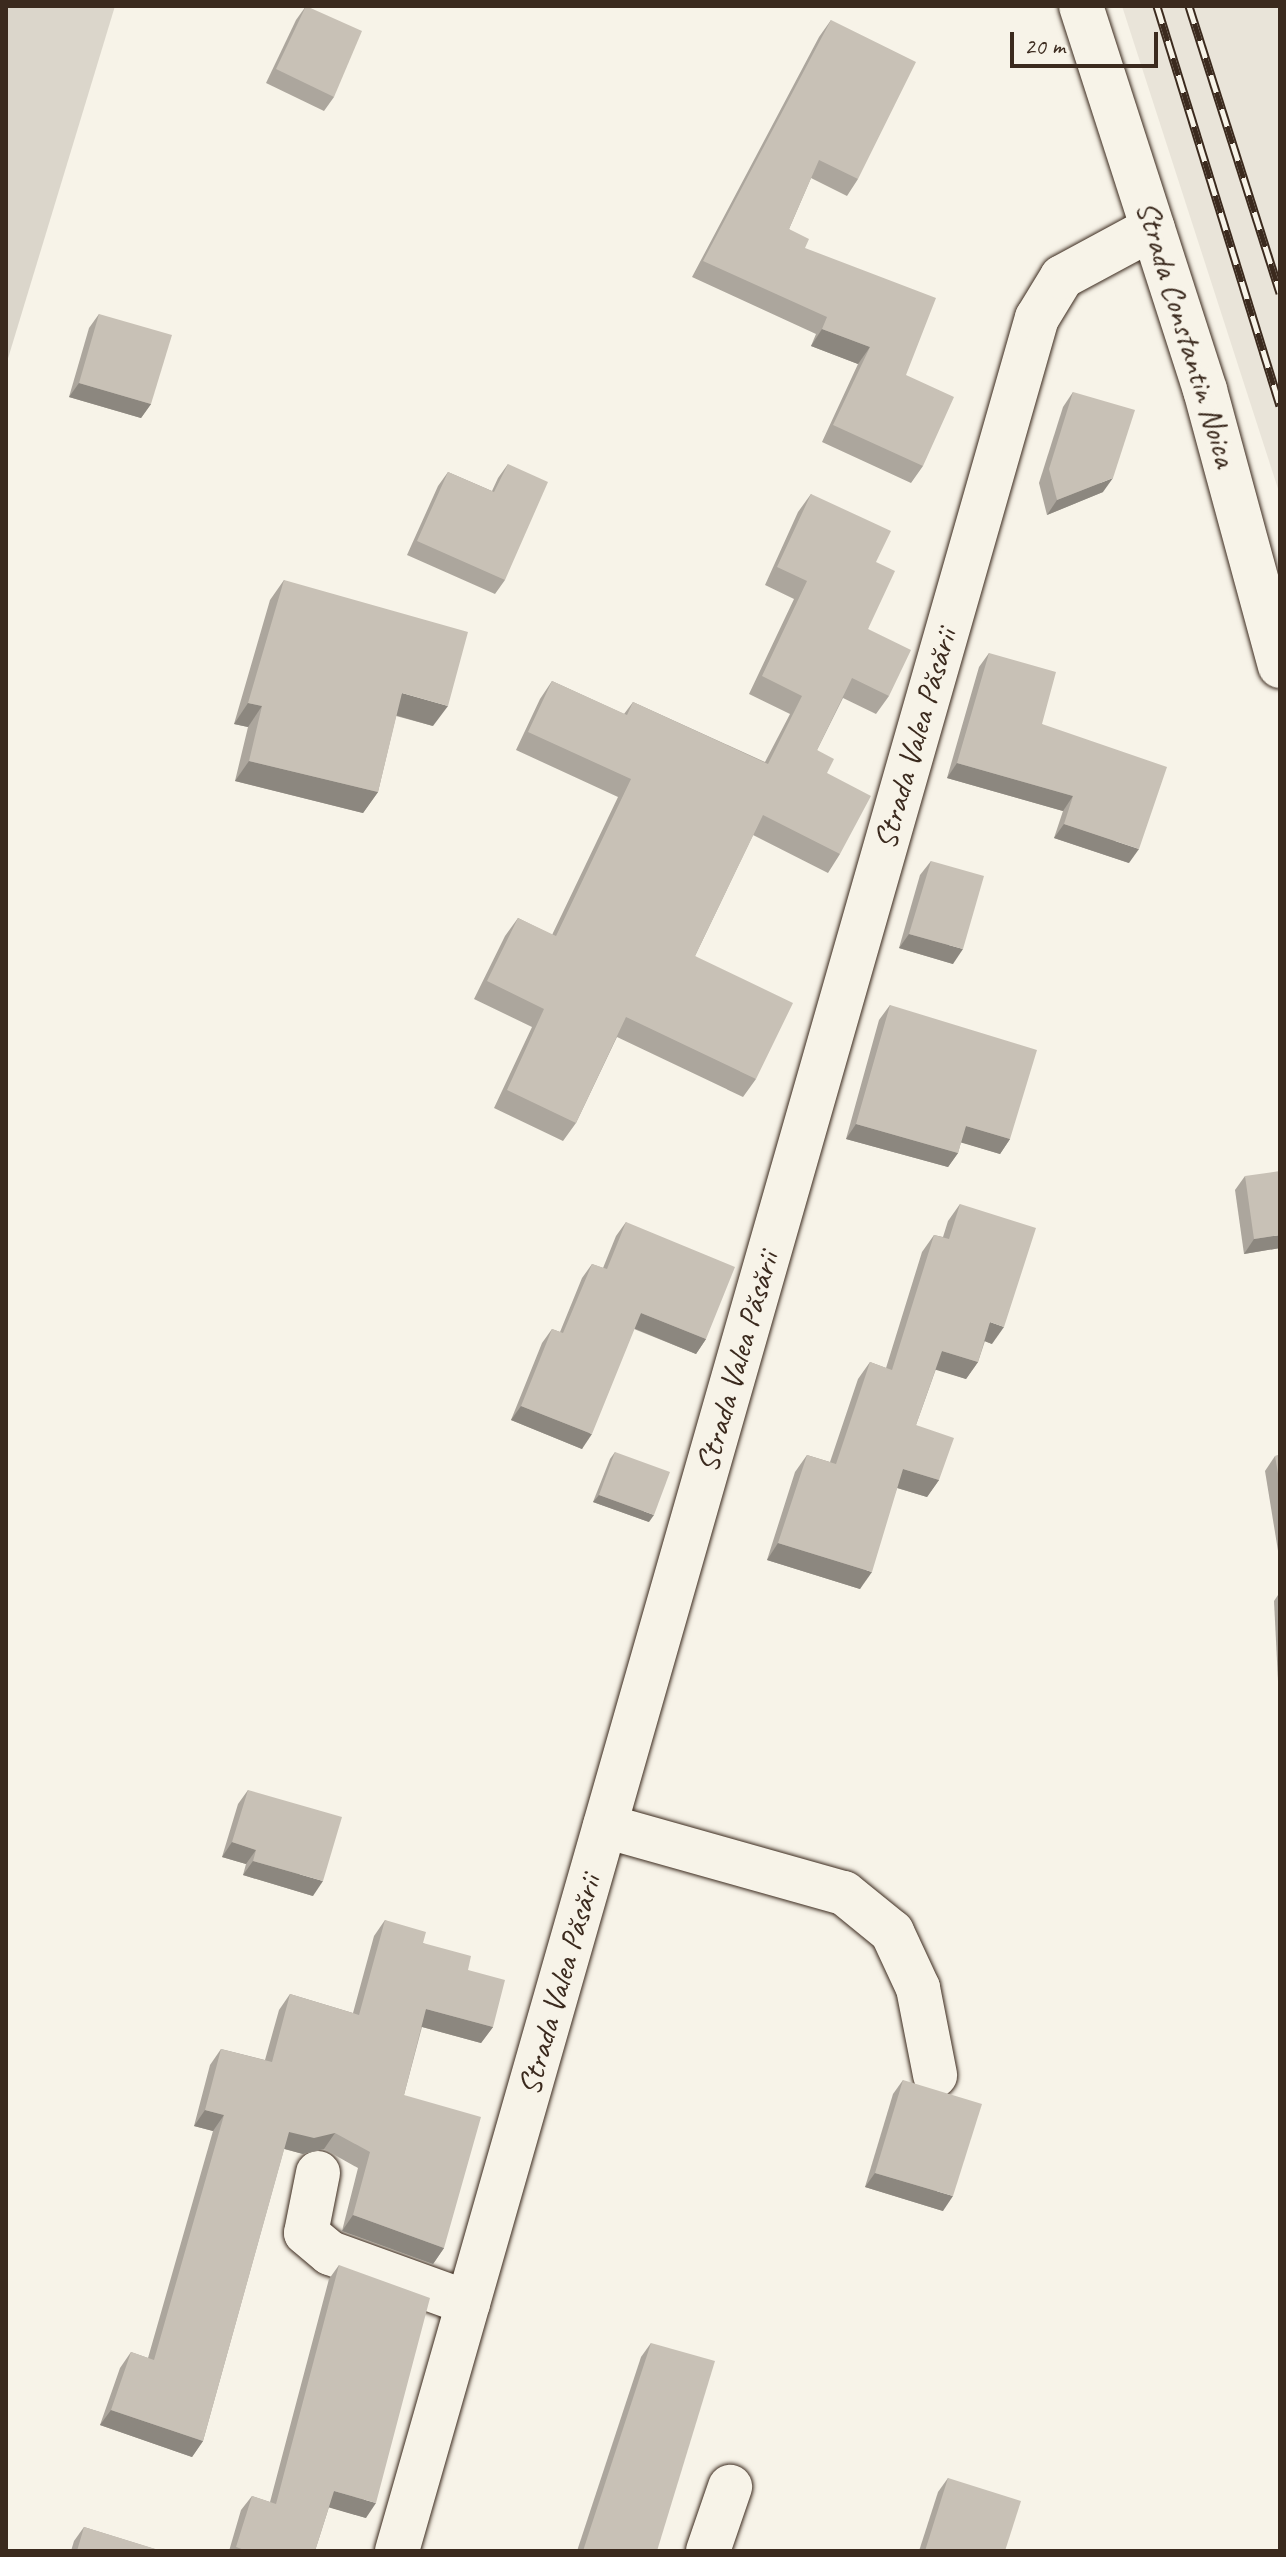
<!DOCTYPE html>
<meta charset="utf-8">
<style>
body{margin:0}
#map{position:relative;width:1286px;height:2557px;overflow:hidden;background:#f7f3e8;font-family:Caveat,sans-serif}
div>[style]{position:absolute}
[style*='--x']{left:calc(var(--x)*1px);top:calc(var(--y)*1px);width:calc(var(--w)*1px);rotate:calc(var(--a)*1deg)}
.built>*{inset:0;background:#e9e4d9}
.green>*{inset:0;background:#dbd6cb}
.roads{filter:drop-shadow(0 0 2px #3b2a1e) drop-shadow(0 0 2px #3b2a1e)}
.minor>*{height:44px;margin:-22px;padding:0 22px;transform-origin:22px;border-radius:22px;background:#f7f3e8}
.rail>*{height:9px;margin-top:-4.5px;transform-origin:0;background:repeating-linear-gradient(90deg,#f7f3e8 0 18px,#3b2a1e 0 36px);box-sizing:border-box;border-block:2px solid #3b2a1e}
.wall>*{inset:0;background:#aca69d}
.shaded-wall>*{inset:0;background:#8c877f}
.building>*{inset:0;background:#c8c1b6}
span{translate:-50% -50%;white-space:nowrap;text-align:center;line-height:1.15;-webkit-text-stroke:8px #f7f3e8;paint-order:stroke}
.street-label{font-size:32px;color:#3b2a1e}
.frame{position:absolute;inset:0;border:8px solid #3b2a1e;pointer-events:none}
.scale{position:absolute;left:1010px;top:32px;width:148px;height:36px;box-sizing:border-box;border:4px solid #3b2a1e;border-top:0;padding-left:10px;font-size:24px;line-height:28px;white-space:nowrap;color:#3b2a1e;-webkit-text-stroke:6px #f7f3e8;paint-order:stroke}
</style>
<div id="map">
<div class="built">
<div style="clip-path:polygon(1122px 6px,1280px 6px,1280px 495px)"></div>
</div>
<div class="green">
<div style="clip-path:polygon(6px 6px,115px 6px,6px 365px)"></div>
</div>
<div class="roads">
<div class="minor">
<div style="--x:1081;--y:6;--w:404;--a:72.1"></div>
<div style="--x:1205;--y:390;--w:286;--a:74.8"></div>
<div style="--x:605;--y:1826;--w:248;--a:15.7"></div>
<div style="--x:844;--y:1893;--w:62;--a:39.1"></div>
<div style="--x:892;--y:1932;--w:62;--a:65.1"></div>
<div style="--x:918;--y:1988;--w:89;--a:78.9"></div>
<div style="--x:318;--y:2173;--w:61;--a:101.3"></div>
<div style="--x:306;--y:2233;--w:31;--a:40"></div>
<div style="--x:330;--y:2253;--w:147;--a:19.9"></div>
<div style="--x:397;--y:2551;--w:2323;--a:-74.01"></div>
<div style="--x:1037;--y:318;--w:48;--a:-58.6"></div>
<div style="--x:1062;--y:277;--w:103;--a:-28.3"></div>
<div style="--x:708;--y:2551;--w:68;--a:-71"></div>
</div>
</div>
<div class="rail">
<div style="--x:1157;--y:6;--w:418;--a:72.9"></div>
<div style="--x:1189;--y:6;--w:301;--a:72.4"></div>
</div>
<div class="wall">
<div style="clip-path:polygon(306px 6px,334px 97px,324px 111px,266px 83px,296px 20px)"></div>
<div style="clip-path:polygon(831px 20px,858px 179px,847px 196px,811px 178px,789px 229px,906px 375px,923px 466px,911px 483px,822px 442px,858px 364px,811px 346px,816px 334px,692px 277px,819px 37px)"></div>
<div style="clip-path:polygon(99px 314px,151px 404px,141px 418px,69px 397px,89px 328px)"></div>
<div style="clip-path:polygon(1073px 392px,1103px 492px,1047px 515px,1039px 483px,1063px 407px)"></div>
<div style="clip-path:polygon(508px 464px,505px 580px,495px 594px,407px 555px,438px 486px,448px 472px,492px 491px,498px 478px)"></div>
<div style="clip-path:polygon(811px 494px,876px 562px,868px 629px,889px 696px,876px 714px,843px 698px,817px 750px,827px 773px,840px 854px,828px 873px,753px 835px,695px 956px,756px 1079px,743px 1097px,617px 1037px,576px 1123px,563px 1141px,494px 1108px,532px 1027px,474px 999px,505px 936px,518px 918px,552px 935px,618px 797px,516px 750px,540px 699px,552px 681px,624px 714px,633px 702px,765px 762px,790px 714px,749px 694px,794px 599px,765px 585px,798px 512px)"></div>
<div style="clip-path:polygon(284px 580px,433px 726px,396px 716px,378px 792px,363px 813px,235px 781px,248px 727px,234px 724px,270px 600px)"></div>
<div style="clip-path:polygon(989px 653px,1042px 724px,1129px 863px,1054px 838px,1063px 811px,947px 778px,979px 667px)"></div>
<div style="clip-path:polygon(931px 861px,953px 964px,899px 948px,920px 875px)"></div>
<div style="clip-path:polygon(890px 1005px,1010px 1139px,1000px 1154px,961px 1142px,958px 1153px,948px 1167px,846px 1139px,879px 1020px)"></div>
<div style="clip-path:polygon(1245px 1176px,1280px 1248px,1244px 1254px,1235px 1190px)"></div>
<div style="clip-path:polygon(960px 1204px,992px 1344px,985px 1341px,978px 1362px,966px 1379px,936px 1369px,916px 1425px,939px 1480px,927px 1497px,897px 1488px,860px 1589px,767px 1560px,795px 1472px,807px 1455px,830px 1462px,858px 1379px,870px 1362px,886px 1368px,922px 1252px,934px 1235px,943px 1237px,948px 1221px)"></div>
<div style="clip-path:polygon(626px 1222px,706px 1339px,696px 1354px,634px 1329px,582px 1449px,511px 1420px,542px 1343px,552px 1329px,560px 1332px,582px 1278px,592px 1264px,603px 1268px,616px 1236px)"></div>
<div style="clip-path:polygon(615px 1452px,649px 1522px,593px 1502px,610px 1459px)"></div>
<div style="clip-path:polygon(1280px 1455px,1280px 1563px,1265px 1471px,1275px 1456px)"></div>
<div style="clip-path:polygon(1280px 1592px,1280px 1721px,1274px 1601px)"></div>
<div style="clip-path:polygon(248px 1790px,313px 1896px,243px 1875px,246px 1864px,222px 1857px,238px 1804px)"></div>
<div style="clip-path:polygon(385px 1920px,468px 1970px,493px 2027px,481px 2043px,422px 2027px,404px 2095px,444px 2248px,433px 2264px,342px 2231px,358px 2168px,324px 2149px,303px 2154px,284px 2149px,203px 2441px,192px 2457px,100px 2425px,120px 2368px,131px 2352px,148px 2358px,213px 2131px,194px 2126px,210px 2065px,221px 2049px,265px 2060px,279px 2010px,290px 1994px,353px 2013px,374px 1936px)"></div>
<div style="clip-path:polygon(903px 2080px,943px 2211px,865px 2187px,893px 2094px)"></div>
<div style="clip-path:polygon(339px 2265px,366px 2518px,329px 2507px,315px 2551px,229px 2551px,241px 2510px,252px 2496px,270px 2502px,329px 2279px)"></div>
<div style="clip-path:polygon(651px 2343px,657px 2551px,577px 2551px,641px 2357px)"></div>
<div style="clip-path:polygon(948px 2478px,1005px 2551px,919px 2551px,938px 2492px)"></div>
<div style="clip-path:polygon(84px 2527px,161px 2551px,71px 2551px,74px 2541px)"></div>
</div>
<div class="shaded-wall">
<div style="clip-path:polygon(822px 329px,870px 347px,858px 364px,811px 346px)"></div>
<div style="clip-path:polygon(79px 383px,151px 404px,141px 418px,69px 397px)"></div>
<div style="clip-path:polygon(1113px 478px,1103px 492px,1047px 515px,1057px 500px)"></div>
<div style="clip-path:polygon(402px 693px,448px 706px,433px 726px,388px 713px)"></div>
<div style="clip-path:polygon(248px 703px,262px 706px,248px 727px,234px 724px)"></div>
<div style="clip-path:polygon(249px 761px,378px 792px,363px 813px,235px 781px)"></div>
<div style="clip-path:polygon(957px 763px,1073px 796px,1063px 811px,947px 778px)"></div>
<div style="clip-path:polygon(1064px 824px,1139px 849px,1129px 863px,1054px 838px)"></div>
<div style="clip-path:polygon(909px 934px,963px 949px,953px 964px,899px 948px)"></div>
<div style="clip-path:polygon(856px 1124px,958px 1153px,948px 1167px,846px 1139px)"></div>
<div style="clip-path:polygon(966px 1126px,1010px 1139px,1000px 1154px,956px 1141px)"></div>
<div style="clip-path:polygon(1280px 1235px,1280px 1248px,1244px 1254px,1254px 1239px)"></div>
<div style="clip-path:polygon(641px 1313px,706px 1339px,696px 1354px,631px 1327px)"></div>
<div style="clip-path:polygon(990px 1322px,1004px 1327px,992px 1344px,979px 1339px)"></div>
<div style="clip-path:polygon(942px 1351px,978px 1362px,966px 1379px,930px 1368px)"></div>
<div style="clip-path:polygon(521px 1406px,592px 1434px,582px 1449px,511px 1420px)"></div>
<div style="clip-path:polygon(903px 1469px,939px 1480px,927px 1497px,891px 1486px)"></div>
<div style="clip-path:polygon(599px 1495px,654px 1515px,649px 1522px,593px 1502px)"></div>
<div style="clip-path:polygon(778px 1543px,872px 1572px,860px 1589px,767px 1560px)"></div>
<div style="clip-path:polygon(232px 1842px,256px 1850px,246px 1864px,222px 1857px)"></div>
<div style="clip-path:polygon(253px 1861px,323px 1881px,313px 1896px,243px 1875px)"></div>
<div style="clip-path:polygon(426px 2009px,493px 2027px,481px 2043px,415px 2025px)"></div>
<div style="clip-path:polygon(205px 2110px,224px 2115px,213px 2131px,194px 2126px)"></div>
<div style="clip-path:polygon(289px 2132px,335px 2133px,324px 2149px,303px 2154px,278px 2147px)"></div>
<div style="clip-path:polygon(875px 2173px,953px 2196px,943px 2211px,865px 2187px)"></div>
<div style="clip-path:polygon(353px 2215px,444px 2248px,433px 2264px,342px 2231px)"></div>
<div style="clip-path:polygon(111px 2410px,203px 2441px,192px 2457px,100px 2425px)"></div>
<div style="clip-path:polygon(334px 2491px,376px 2503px,366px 2518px,324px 2506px)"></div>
</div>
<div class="building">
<div style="clip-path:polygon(306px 6px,362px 31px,334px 97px,276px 69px)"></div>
<div style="clip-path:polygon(831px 20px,916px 62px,858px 179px,819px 160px,789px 229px,809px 239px,805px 248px,936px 298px,906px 375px,954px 397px,923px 466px,833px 425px,870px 347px,822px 329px,827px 317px,703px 261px)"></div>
<div style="clip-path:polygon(99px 314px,172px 335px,151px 404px,79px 383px)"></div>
<div style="clip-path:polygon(1073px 392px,1135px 410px,1113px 478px,1057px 500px,1049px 469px)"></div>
<div style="clip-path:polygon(508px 464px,548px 482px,505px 580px,417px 541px,448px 472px,494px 492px)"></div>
<div style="clip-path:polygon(811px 494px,891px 531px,876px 562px,895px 571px,868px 629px,911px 650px,889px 696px,852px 678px,817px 750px,834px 759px,827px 773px,871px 796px,840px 854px,763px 815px,695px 956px,793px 1003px,756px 1079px,626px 1017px,576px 1123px,507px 1090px,544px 1009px,487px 981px,518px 918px,556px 936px,631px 779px,528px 732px,552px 681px,627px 715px,633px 702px,768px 764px,802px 696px,762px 676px,807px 581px,777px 567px)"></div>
<div style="clip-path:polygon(284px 580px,468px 632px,448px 706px,402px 693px,378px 792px,249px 761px,262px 706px,248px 703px)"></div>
<div style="clip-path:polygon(989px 653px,1056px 672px,1042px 724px,1167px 767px,1139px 849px,1064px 824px,1073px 796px,957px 763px)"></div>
<div style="clip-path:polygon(931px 861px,984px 876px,963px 949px,909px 934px)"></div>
<div style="clip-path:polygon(890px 1005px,1037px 1050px,1010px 1139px,966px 1126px,958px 1153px,856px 1124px)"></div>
<div style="clip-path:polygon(1280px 1171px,1280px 1235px,1254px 1239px,1245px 1176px)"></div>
<div style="clip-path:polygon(960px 1204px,1036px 1228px,1004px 1327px,990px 1322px,978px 1362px,942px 1351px,916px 1425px,954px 1438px,939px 1480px,903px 1469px,872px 1572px,778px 1543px,807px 1455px,836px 1464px,870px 1362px,892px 1370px,934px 1235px,949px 1239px)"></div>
<div style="clip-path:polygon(626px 1222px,735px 1267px,706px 1339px,641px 1313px,592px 1434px,521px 1406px,552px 1329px,563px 1333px,592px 1264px,607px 1269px)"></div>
<div style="clip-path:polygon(615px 1452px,670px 1472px,654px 1515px,599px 1495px)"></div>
<div style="clip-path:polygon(1280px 1455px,1280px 1485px,1275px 1456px)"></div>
<div style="clip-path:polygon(248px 1790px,342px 1817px,323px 1881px,253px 1861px,256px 1850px,232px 1842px)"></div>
<div style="clip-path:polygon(385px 1920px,426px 1932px,423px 1943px,471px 1956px,468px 1970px,505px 1980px,493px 2027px,426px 2009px,404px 2095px,481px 2117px,444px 2248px,353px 2215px,370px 2152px,335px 2133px,314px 2138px,289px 2132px,203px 2441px,111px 2410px,131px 2352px,154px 2360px,224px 2115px,205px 2110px,221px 2049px,272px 2062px,290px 1994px,359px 2015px)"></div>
<div style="clip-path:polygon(903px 2080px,982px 2104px,953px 2196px,875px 2173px)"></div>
<div style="clip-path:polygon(339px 2265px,430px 2298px,376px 2503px,334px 2491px,315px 2551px,247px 2551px,236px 2547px,252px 2496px,276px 2504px)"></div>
<div style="clip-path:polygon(651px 2343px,715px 2361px,657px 2551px,583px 2551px)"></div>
<div style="clip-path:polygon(948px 2478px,1021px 2501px,1005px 2551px,925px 2551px)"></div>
<div style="clip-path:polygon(84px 2527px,162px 2551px,77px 2551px)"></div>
</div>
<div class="street-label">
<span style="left:1186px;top:334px;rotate:73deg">Strada Constantin Noica</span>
<span style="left:916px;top:739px;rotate:-74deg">Strada Valea Păsării</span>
<span style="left:738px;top:1362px;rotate:-74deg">Strada Valea Păsării</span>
<span style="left:560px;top:1985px;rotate:-74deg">Strada Valea Păsării</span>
</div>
<div class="frame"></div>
<div class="scale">20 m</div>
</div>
